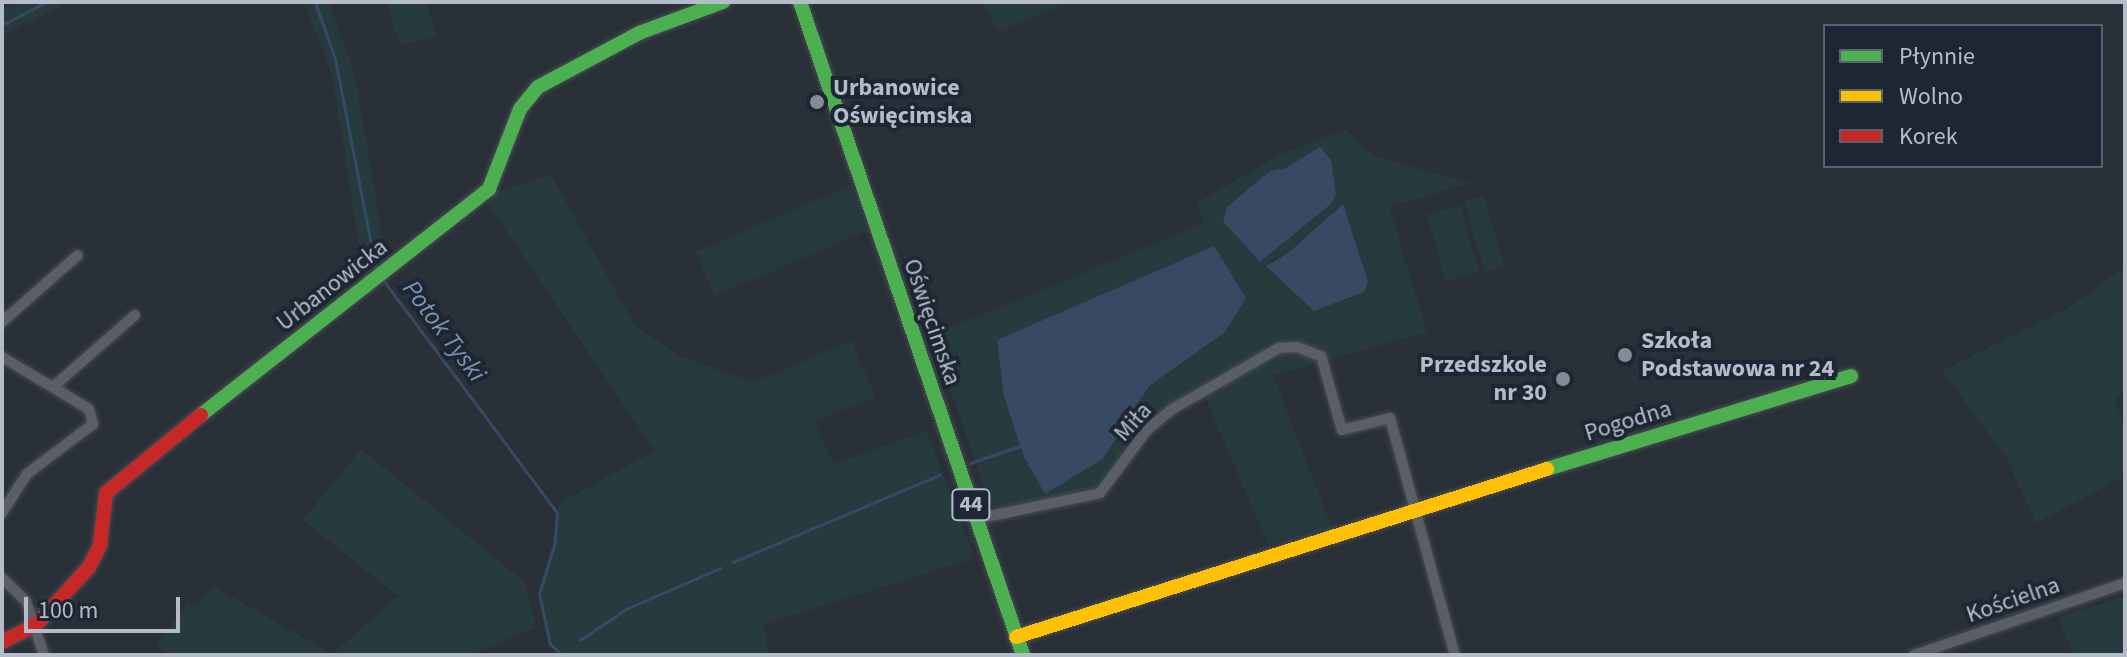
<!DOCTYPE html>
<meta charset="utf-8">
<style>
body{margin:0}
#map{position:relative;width:2127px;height:657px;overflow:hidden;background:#2a3038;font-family:"Source Sans 3",sans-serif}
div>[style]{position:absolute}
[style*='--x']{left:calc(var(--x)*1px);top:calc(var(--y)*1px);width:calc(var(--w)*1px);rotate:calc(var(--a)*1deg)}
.green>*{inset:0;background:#273a3e}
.water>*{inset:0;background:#384963}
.stream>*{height:3px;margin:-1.5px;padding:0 1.5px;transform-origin:1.5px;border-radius:1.5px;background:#384963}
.roads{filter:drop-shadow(0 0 2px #484c53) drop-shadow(0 0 2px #484c53)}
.street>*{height:10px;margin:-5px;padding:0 5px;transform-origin:5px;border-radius:5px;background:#5a5e66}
.fast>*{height:14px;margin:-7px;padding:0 7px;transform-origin:7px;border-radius:7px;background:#4caf50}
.slow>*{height:14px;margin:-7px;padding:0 7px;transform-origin:7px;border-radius:7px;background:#ffc107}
.jam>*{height:14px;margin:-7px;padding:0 7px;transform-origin:7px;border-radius:7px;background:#c62828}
.dots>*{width:22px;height:22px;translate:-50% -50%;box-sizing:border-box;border:4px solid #1d2633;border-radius:50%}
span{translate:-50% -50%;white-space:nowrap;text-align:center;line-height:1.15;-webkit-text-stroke:8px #1d2633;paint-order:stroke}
.shield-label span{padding:2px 6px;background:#1d2633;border:2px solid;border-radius:6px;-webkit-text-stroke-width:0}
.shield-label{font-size:22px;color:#b4bcc9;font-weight:700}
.poi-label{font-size:24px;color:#b4bcc9;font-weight:700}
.left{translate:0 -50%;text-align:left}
.right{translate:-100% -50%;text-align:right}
.street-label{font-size:24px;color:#b4bcc9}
.water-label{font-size:26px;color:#7c92b1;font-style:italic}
.frame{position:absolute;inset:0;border:4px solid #b4bcc9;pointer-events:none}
.legend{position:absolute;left:1823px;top:24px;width:280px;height:144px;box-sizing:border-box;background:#1d2633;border:2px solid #59626f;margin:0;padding:10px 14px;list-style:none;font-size:24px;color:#b4bcc9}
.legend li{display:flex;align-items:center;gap:16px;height:40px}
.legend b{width:40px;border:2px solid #59626f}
.scale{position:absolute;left:24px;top:597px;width:156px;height:36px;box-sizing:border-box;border:4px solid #b4bcc9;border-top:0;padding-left:10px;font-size:24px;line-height:28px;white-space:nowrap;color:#b4bcc9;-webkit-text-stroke:6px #1d2633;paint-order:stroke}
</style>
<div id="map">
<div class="green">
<div style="clip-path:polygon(17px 2px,70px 2px,2px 35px,2px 10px)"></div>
<div style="clip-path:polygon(304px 2px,329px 2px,355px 75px,386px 258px,364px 277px,332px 75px)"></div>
<div style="clip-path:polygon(386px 2px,426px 2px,437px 37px,400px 45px)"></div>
<div style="clip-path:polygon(982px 2px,1069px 2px,998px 32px)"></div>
<div style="clip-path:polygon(evenodd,1345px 129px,1374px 156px,1470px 183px,1389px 207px,1427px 332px,1273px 375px,1332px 528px,1269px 546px,1201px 387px,1138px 432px,1104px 484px,1040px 502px,992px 507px,931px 336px,1204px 223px,1197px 203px,1277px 156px,1345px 129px,1286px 168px,1334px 176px,1331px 204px,1260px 262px,1227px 207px,1270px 171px,1286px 168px,1345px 129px,1342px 204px,1365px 273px,1354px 297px,1314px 310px,1269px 261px,1288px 253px,1342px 204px,1345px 129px,1214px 246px,1224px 333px,1149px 386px,1103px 459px,1045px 494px,997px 340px,1214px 246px)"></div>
<div style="clip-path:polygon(551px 175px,635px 326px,680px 356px,753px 382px,851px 341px,876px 397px,814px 422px,834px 464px,926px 431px,975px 558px,764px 624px,769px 655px,562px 655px,550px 644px,539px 594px,554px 545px,559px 503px,655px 451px,488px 204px,496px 192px)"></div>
<div style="clip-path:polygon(851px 185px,867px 231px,715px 296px,695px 252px)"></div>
<div style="clip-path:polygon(1484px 196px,1504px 266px,1485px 272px,1464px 201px)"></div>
<div style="clip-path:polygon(1460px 205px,1479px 272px,1446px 281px,1427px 215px)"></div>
<div style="clip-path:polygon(2125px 267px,2125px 391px,2114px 400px,2125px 425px,2125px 476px,2036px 523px,2006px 457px,1942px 371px,2065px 310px)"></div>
<div style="clip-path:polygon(361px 449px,526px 583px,536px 628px,469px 655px,168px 655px,157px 645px,188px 602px,197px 607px,213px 586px,332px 654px,398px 596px,303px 520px)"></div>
<div style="clip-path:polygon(2125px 596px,2125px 655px,2074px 655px,2058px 617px)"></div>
</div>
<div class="water">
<div style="clip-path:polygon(1320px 147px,1331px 160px,1336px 194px,1331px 204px,1260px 262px,1223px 221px,1227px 207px,1270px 171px,1286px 168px)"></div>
<div style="clip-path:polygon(1343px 204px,1368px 282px,1364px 292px,1314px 311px,1266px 266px,1288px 253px)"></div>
<div style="clip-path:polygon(1214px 246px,1246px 298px,1224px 333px,1149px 386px,1103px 459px,1045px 494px,1024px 457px,1004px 396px,997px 340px)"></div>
</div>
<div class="stream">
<div style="--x:315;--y:2;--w:60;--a:70.7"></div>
<div style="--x:335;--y:59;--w:215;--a:79"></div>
<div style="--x:2;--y:25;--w:50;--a:-27.6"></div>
<div style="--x:383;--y:280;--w:291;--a:53.2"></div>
<div style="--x:557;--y:513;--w:32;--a:95"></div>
<div style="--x:554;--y:545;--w:51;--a:107"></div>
<div style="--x:539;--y:594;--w:51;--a:77.6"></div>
<div style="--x:550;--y:644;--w:16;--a:43"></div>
<div style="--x:970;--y:463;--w:53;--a:-18.8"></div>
<div style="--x:733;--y:562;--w:224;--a:-22.9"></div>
<div style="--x:580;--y:640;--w:55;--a:-34"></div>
<div style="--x:626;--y:609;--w:103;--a:-23.6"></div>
</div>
<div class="roads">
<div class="street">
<div style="--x:2;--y:322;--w:101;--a:-41.4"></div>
<div style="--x:2;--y:357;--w:101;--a:30.9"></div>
<div style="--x:89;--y:409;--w:16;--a:75"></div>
<div style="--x:93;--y:424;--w:83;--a:142.9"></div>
<div style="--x:27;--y:474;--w:46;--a:122.7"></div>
<div style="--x:53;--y:387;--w:109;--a:-41.3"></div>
<div style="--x:976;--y:519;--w:127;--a:-11.8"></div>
<div style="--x:1100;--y:493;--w:79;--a:-53.3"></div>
<div style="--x:1147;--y:430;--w:31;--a:-40"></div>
<div style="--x:1171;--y:410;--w:125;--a:-29.9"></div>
<div style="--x:1279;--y:348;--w:18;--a:-3"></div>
<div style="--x:1297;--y:347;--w:26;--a:21"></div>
<div style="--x:1321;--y:356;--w:77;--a:74.2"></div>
<div style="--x:1342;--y:430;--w:49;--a:-14"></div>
<div style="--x:1390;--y:418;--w:246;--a:74.7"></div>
<div style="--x:2;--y:578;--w:33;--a:44"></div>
<div style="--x:26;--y:601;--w:57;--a:71.6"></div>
<div style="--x:1914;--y:655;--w:223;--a:-18.8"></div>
</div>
<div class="fast">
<div style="--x:800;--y:2;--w:690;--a:71.14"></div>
<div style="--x:201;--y:415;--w:366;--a:-38.1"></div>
<div style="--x:489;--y:189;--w:86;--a:-68.8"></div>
<div style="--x:520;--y:109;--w:28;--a:-51"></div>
<div style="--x:538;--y:87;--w:115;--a:-28.1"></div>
<div style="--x:639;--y:33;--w:90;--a:-20.3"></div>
<div style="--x:1547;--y:469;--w:318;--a:-17"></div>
</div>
<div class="slow">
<div style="--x:1016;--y:637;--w:557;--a:-17.56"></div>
</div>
<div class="jam">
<div style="--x:2;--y:642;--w:38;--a:-27"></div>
<div style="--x:36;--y:625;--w:79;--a:-47.6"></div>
<div style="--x:89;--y:567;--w:25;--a:-63"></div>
<div style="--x:100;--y:545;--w:52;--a:-83.4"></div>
<div style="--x:106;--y:493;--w:123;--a:-39.4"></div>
</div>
</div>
<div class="dots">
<div style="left:817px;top:102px;background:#848b96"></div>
<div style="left:1625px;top:355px;background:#848b96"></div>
<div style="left:1563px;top:379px;background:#848b96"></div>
</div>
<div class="shield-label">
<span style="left:971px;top:505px">44</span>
</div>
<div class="poi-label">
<span class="left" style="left:833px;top:102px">Urbanowice<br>Oświęcimska</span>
<span class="left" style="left:1641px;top:355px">Szkoła<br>Podstawowa nr 24</span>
<span class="right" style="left:1547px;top:379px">Przedszkole<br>nr 30</span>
</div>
<div class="street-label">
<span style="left:332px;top:285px;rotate:-38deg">Urbanowicka</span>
<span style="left:932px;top:322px;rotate:71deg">Oświęcimska</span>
<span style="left:1628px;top:421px;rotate:-17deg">Pogodna</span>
<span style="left:1133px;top:422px;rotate:-48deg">Miła</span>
<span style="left:2013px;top:600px;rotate:-19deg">Kościelna</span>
</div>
<div class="water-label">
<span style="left:444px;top:331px;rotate:53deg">Potok Tyski</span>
</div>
<div class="frame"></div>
<ul class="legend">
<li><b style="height:10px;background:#4caf50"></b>Płynnie</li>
<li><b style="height:10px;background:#ffc107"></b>Wolno</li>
<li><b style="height:10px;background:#c62828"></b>Korek</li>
</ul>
<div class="scale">100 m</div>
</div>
